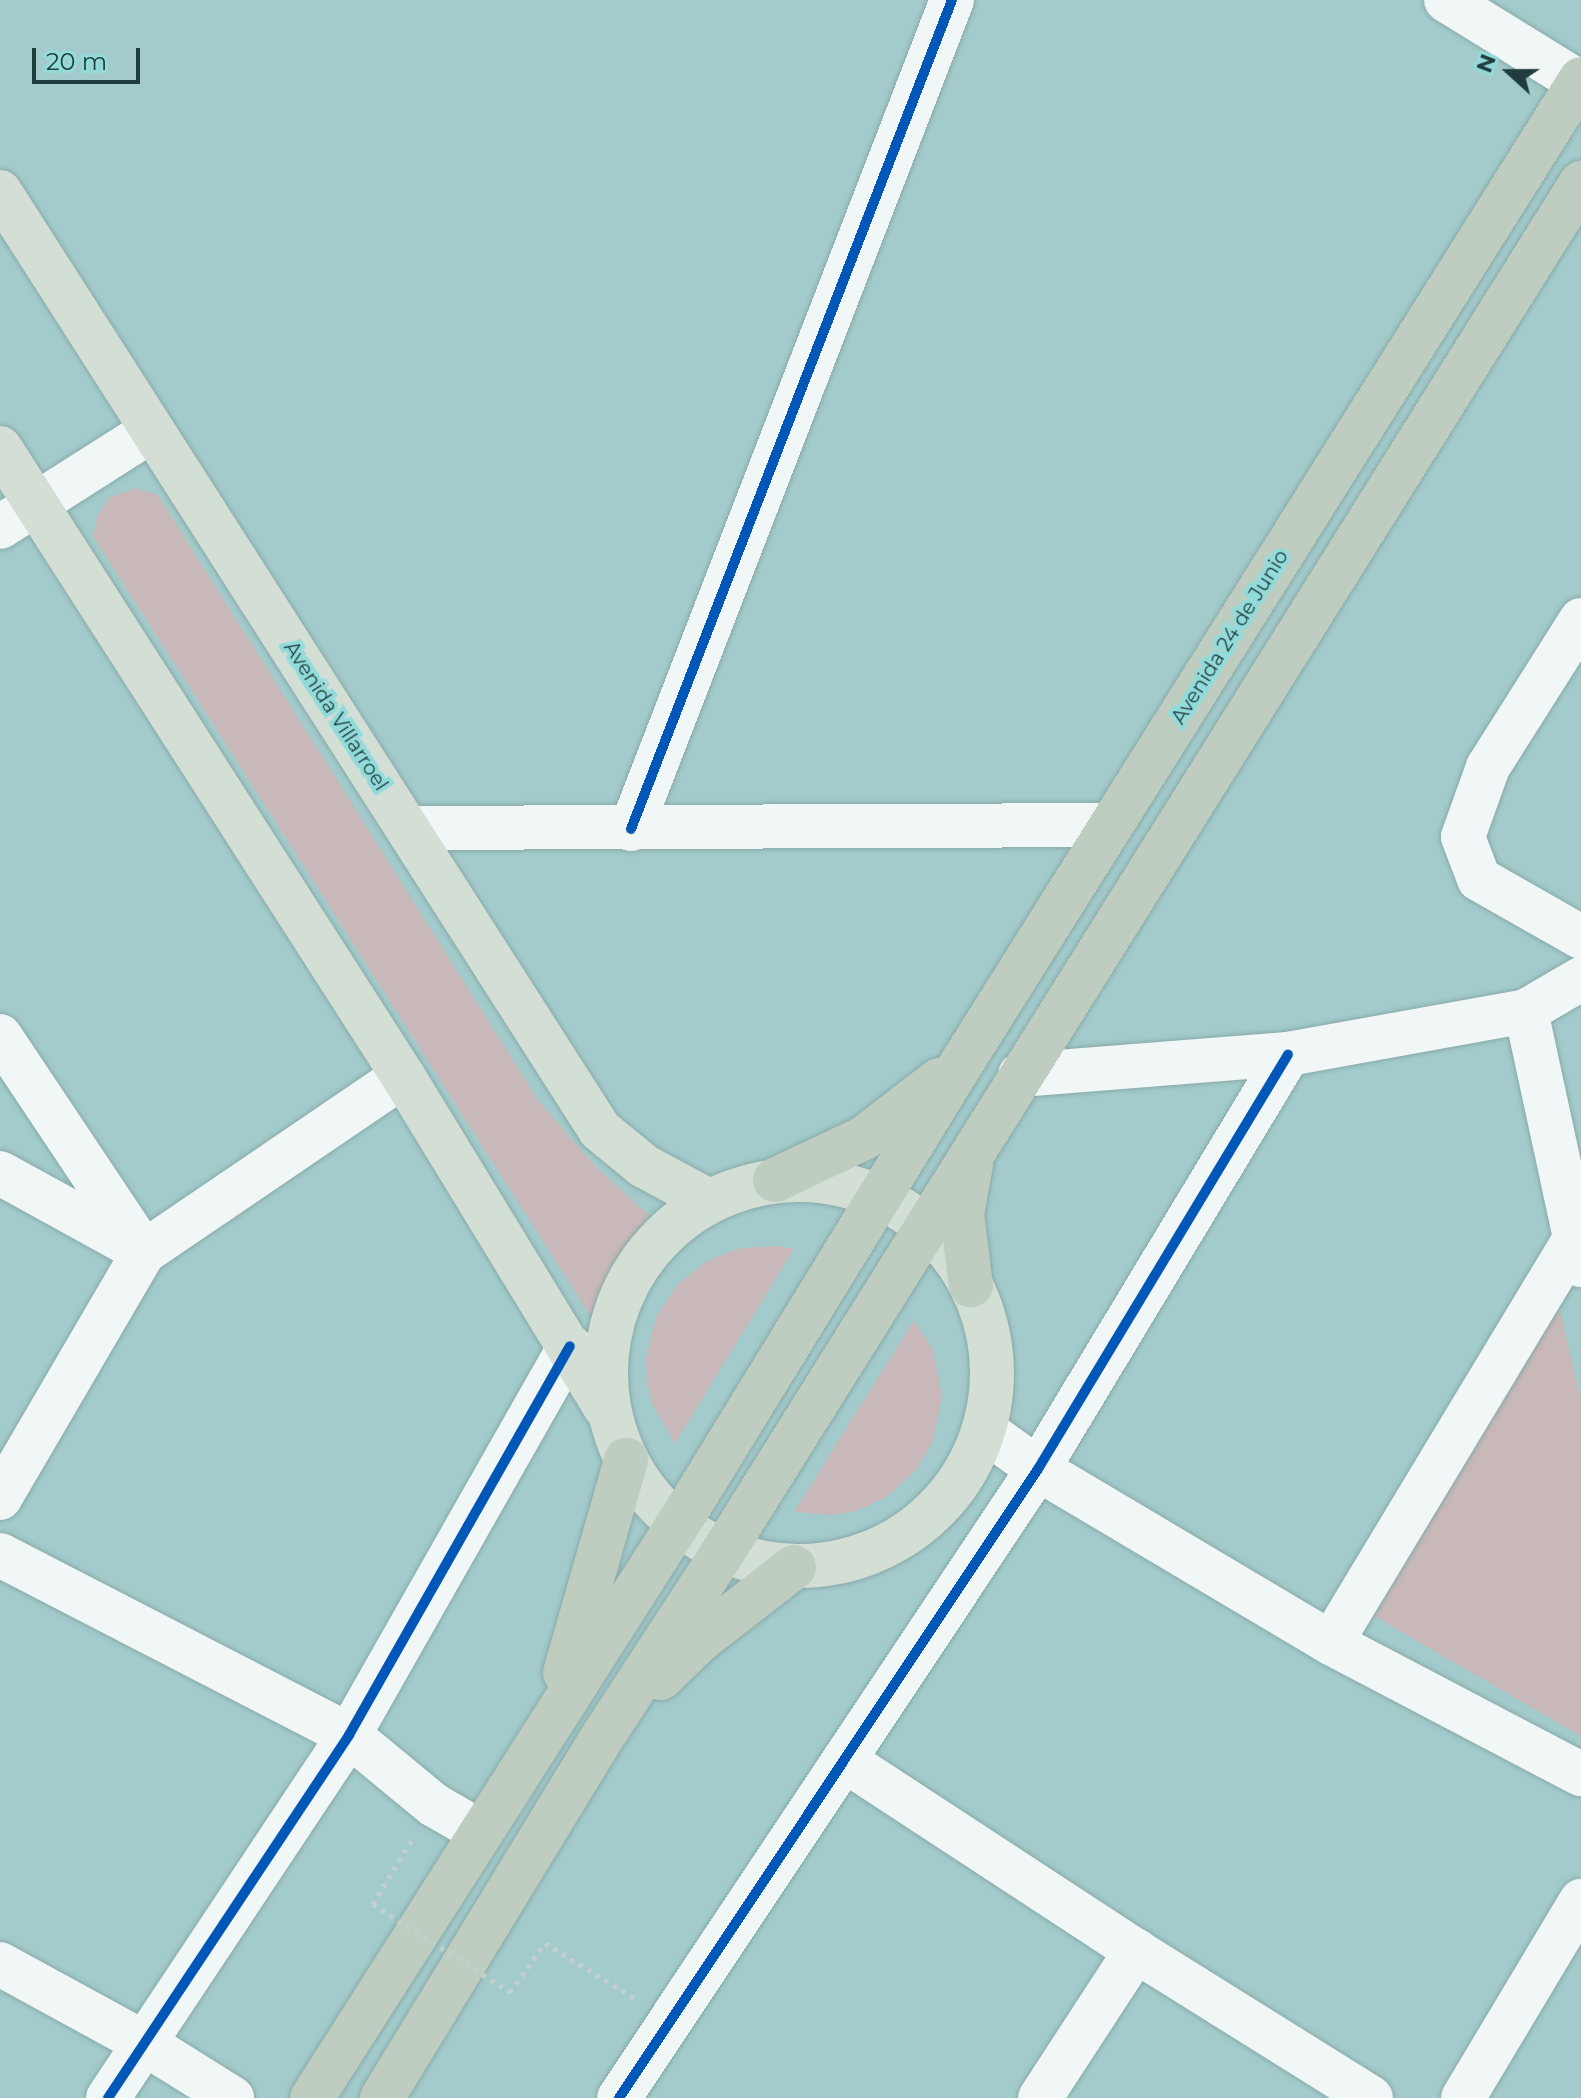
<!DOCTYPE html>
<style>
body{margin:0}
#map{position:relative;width:1581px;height:2098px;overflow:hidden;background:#a3cbcb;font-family:Montserrat,sans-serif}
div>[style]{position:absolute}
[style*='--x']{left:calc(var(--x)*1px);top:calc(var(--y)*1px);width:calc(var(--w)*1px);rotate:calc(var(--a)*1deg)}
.green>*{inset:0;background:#c8b8b9}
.path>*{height:5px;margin-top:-2.5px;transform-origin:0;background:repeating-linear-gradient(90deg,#c2cfcf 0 4px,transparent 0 10px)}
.roads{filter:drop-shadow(0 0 2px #89a9a9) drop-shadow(0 0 2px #89a9a9)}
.minor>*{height:44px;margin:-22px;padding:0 22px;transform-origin:22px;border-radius:22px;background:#f1f7f7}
.major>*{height:44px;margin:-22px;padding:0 22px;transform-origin:22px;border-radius:22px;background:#d3ded5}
.major>.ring{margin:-22px;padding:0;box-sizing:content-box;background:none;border:44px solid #d3ded5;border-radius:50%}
.highway>*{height:44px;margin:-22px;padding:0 22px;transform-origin:22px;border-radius:22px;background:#becdbf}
.path-bridge>*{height:5px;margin-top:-2.5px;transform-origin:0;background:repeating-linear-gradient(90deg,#c2cfcf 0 4px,transparent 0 10px)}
.cycleway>*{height:10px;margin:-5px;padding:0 5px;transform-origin:5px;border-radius:5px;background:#0057b8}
span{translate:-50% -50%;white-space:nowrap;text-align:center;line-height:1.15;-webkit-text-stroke:8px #93dbdb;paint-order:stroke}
.street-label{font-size:20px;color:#1f3d3d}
.north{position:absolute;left:1469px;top:32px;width:80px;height:80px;-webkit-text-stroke:6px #93dbdb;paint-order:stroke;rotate:291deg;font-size:22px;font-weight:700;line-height:32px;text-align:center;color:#1f3d3d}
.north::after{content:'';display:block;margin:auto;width:28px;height:36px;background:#1f3d3d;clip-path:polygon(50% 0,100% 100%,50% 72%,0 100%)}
.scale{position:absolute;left:32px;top:48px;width:108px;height:36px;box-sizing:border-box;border:4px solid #1f3d3d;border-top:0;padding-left:10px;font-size:24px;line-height:28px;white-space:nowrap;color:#1f3d3d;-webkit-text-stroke:6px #93dbdb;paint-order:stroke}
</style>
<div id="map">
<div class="green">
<div style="clip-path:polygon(136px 488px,158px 495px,538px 1100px,596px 1167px,649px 1215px,633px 1237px,615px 1273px,597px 1326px,93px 536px,98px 515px,110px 497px)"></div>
<div style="clip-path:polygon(775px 1246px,794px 1249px,675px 1443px,653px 1406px,647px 1383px,646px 1358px,656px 1317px,678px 1284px,707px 1261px,740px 1248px)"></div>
<div style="clip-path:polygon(1557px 1299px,1581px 1400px,1581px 1736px,1374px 1616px)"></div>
<div style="clip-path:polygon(914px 1320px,933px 1350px,942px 1397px,932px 1443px,917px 1469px,886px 1497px,854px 1512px,832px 1515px,794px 1512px)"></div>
</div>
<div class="path">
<div style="--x:373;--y:1904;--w:79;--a:-58.9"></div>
<div style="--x:510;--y:1992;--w:60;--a:-54.5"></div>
<div style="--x:545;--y:1943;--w:110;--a:31.7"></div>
</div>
<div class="roads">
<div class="minor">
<div style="--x:1446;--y:0;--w:156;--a:31.7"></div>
<div style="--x:0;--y:527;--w:180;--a:-32.5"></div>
<div style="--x:1581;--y:620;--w:174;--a:122.3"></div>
<div style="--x:1488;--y:767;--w:74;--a:109.7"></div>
<div style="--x:1463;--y:837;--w:45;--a:69.1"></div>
<div style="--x:1479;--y:879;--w:117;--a:29.6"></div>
<div style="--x:408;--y:828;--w:703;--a:-0.24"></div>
<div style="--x:631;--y:829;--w:889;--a:-68.83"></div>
<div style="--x:1526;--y:1011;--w:260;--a:77.8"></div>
<div style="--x:0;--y:1036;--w:260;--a:56.3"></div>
<div style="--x:1020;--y:1075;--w:269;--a:-4.5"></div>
<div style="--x:1288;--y:1054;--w:242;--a:-10.2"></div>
<div style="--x:1526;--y:1011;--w:64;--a:-30.2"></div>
<div style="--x:0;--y:1173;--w:158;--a:28.8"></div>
<div style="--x:984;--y:1430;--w:67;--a:35.8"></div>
<div style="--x:1038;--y:1469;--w:341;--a:30.7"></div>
<div style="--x:1331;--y:1643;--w:282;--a:27.7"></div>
<div style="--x:0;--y:1498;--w:285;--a:-59.7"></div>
<div style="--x:144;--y:1252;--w:313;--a:-34.2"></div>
<div style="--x:0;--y:1555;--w:393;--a:27.3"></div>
<div style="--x:349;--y:1735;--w:110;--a:39.5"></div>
<div style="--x:434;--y:1805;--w:52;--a:30"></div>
<div style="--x:1331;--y:1643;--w:473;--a:-58.9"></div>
<div style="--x:844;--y:1760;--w:349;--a:33.2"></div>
<div style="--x:1136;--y:1951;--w:277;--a:32"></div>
<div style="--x:0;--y:1964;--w:164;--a:28.7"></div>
<div style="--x:144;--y:2043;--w:104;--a:32"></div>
<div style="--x:108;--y:2098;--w:436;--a:-56.4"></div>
<div style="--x:349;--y:1735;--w:447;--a:-60.4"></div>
<div style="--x:619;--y:2098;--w:756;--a:-56.33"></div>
<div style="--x:1038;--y:1469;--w:484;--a:-58.9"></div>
<div style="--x:1040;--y:2098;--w:176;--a:-56.9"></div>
<div style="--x:1463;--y:2098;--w:230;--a:-59.1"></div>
</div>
<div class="major">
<div style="--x:0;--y:192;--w:1113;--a:57.39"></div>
<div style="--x:600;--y:1130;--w:57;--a:39.3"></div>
<div style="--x:644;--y:1166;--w:74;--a:28.3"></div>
<div style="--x:0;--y:448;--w:746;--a:57.31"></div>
<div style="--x:403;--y:1076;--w:388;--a:58.6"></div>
<div class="ring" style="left:606px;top:1180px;width:342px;height:342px"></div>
</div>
<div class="highway">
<div style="--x:971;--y:1165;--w:50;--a:100.4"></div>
<div style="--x:962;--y:1214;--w:72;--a:82.8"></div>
<div style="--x:775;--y:1180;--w:98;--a:-25.3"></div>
<div style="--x:864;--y:1138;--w:95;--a:-37.7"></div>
<div style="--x:565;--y:1673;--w:222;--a:-74"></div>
<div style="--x:661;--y:1678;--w:54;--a:-44.3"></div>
<div style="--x:700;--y:1640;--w:119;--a:-37.8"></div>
<div style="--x:312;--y:2098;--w:701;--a:-57.47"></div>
<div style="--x:689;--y:1507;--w:523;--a:-58.44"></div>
<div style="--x:963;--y:1061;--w:1160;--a:-57.82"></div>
<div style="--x:382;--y:2098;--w:431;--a:-58.6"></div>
<div style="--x:607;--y:1730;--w:212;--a:-56.9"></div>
<div style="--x:723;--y:1552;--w:1616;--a:-57.92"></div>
</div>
</div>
<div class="path-bridge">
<div style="--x:373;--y:1904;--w:163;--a:32.7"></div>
</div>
<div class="cycleway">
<div style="--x:631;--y:829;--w:889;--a:-68.83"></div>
<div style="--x:108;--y:2098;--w:436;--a:-56.4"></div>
<div style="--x:349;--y:1735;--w:447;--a:-60.4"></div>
<div style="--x:619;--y:2098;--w:756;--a:-56.33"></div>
<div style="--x:1038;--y:1469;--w:484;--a:-58.9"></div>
</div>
<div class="street-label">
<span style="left:1230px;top:637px;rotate:-58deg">Avenida 24 de Junio</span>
<span style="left:336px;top:716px;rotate:57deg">Avenida Villarroel</span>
</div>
<div class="north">N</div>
<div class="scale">20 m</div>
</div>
